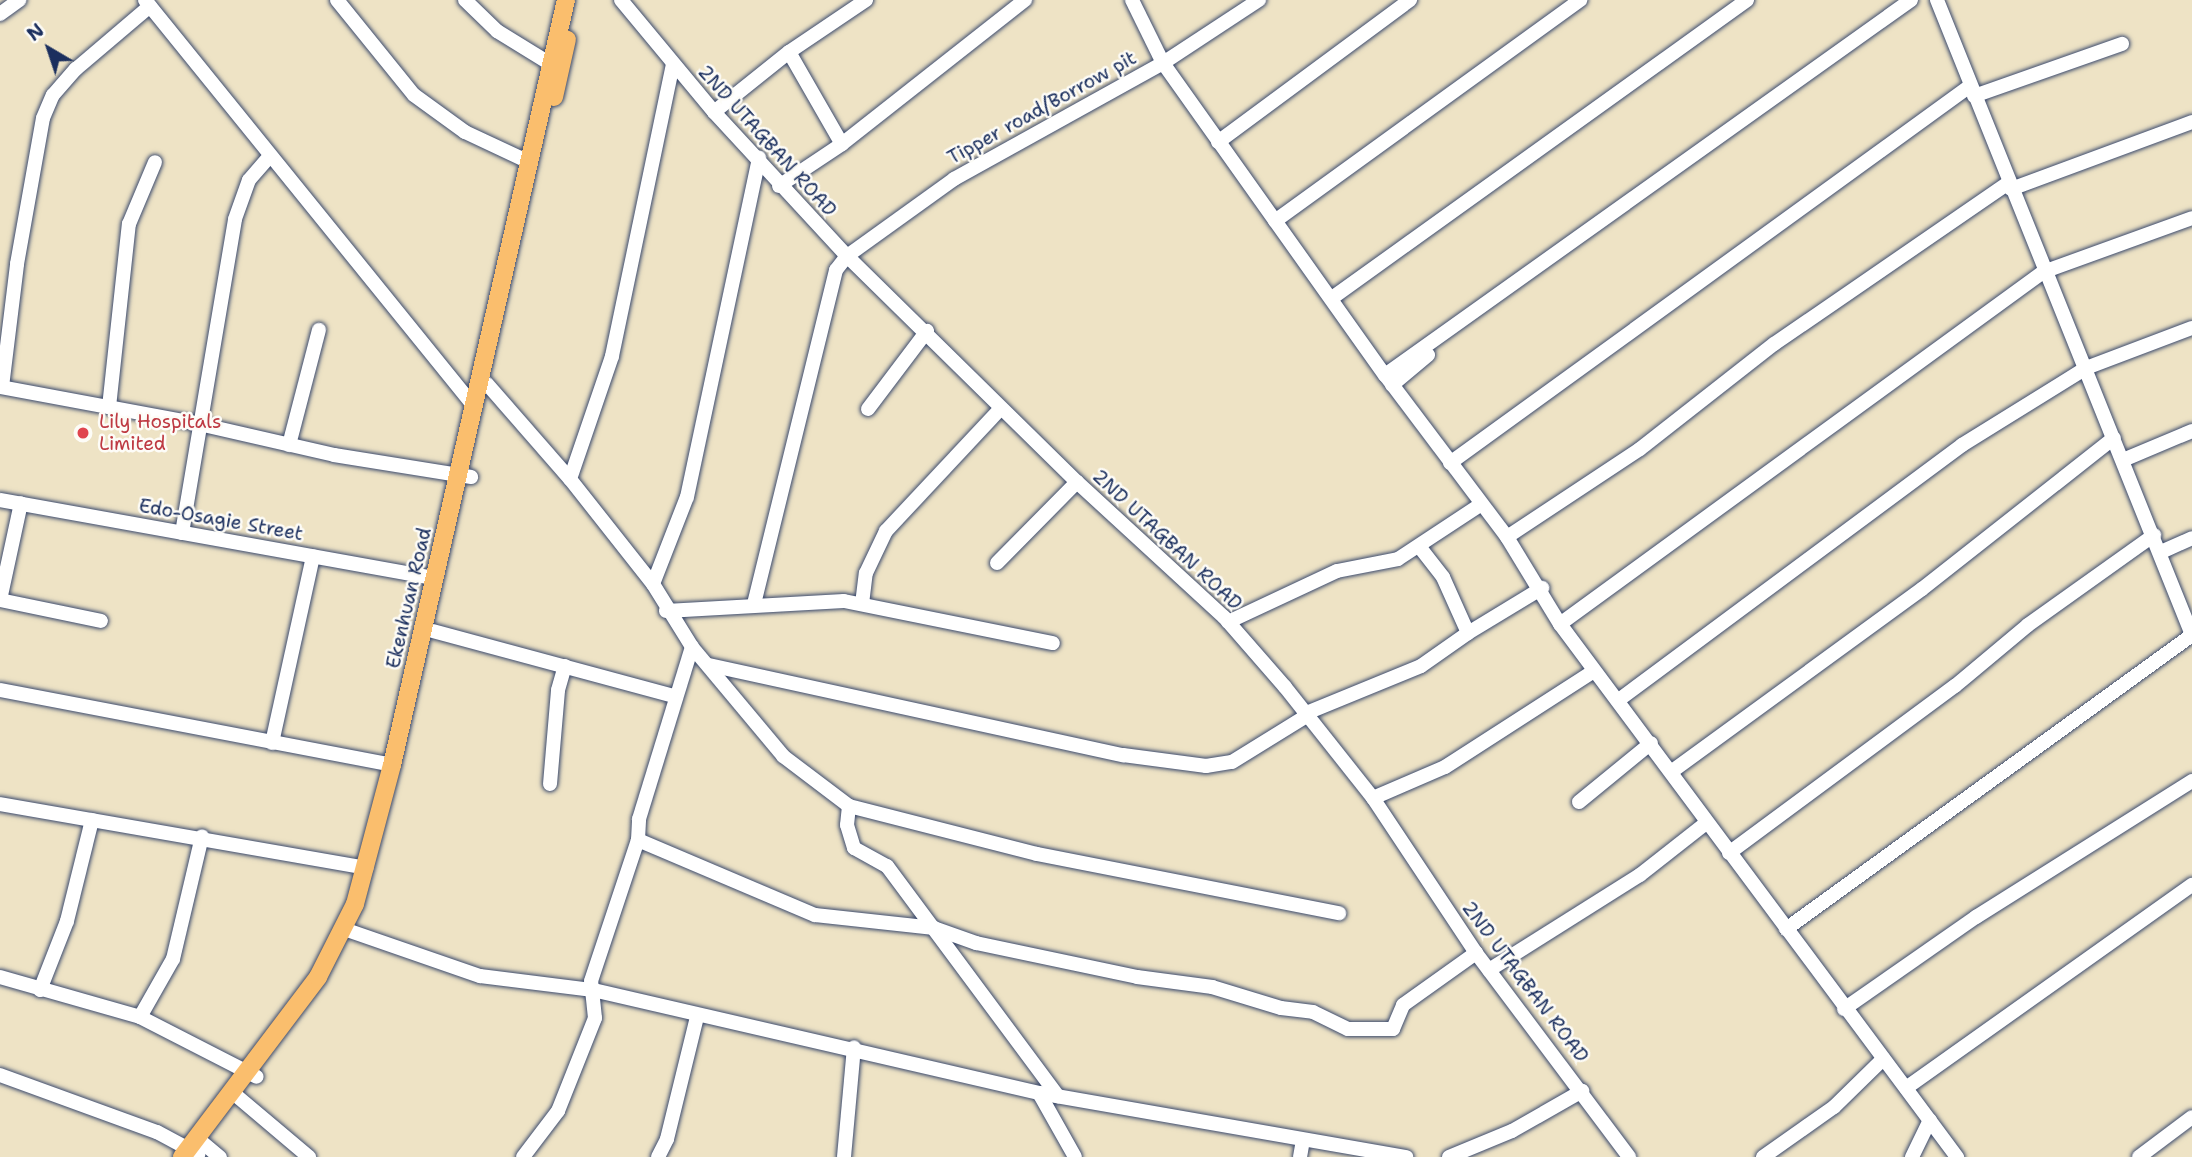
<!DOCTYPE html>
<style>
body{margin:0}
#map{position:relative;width:2192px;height:1157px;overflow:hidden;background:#eee3c5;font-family:"Shantell Sans",sans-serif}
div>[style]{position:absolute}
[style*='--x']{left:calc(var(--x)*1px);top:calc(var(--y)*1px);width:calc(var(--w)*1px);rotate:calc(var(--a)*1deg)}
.roads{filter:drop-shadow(0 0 2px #3b4a6d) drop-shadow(0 0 2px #3b4a6d)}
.minor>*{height:14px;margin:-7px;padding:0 7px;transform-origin:7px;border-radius:7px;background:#fff}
.major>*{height:18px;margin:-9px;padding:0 9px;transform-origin:9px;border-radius:9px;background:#fabe6d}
.dots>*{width:19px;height:19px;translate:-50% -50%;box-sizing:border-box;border:4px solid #fdfcf7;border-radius:50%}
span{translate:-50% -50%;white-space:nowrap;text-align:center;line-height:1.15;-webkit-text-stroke:5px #fdfcf7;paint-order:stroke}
.street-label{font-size:19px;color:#1b2f5e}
.health-label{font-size:19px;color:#be3a42}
.left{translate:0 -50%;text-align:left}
.north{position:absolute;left:14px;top:14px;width:70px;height:70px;-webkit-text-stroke:5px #fdfcf7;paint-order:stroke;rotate:321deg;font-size:19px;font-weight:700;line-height:28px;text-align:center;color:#1b2f5e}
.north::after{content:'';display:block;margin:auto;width:24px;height:32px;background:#1b2f5e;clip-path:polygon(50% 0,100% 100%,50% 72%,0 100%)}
</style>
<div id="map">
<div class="roads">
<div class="minor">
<div style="--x:145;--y:0;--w:521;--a:51"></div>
<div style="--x:337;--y:0;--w:122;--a:51"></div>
<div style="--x:414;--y:95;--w:63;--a:36"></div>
<div style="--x:465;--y:132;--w:71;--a:25.1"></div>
<div style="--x:465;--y:0;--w:45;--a:44.1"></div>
<div style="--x:497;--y:31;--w:61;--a:31.6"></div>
<div style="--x:621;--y:0;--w:146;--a:50.3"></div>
<div style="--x:714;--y:112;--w:196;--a:47.3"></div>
<div style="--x:847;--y:256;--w:322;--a:44.5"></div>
<div style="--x:1077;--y:482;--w:200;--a:42.6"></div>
<div style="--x:1224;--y:617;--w:93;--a:48.9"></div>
<div style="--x:1285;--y:687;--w:142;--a:51.6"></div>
<div style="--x:1373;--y:798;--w:186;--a:56.4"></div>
<div style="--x:1476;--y:953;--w:255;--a:53.1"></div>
<div style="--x:1132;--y:0;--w:70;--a:63.8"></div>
<div style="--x:1163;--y:63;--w:383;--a:54.6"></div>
<div style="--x:1385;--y:375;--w:203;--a:53"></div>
<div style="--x:1507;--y:537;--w:102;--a:58.7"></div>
<div style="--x:1560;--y:624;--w:665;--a:53.32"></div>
<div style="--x:1937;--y:0;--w:684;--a:68.12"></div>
<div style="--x:0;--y:14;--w:24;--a:-36"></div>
<div style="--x:789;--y:52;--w:106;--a:60.1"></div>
<div style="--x:1974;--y:96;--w:157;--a:-19.4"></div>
<div style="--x:714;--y:112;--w:96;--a:-38.7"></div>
<div style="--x:789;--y:52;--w:93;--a:-34"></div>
<div style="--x:1218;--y:142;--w:239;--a:-36.5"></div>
<div style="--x:779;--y:186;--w:76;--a:-33.7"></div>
<div style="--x:842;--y:144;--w:233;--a:-38.2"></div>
<div style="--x:2011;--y:189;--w:193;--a:-20.3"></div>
<div style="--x:1275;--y:221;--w:377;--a:-35.9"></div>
<div style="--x:1332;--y:298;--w:511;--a:-35.68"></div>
<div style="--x:1385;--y:375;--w:646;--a:-35.49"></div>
<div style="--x:487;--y:384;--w:126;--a:48.9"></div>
<div style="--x:570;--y:479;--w:134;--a:51.7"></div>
<div style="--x:653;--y:584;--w:74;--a:58.2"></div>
<div style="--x:692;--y:647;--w:142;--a:50.1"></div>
<div style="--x:783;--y:756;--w:83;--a:37.1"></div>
<div style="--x:849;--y:806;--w:19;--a:96"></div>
<div style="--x:847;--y:825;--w:24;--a:73"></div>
<div style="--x:854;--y:848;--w:38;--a:29"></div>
<div style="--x:887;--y:866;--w:287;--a:53.4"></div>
<div style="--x:1392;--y:385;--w:47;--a:-39.8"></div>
<div style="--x:0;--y:387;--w:202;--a:10.5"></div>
<div style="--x:199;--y:424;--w:139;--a:12.9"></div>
<div style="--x:334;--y:455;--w:139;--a:9.1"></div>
<div style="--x:2;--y:387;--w:124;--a:-83"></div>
<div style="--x:17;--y:264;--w:148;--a:-79.9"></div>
<div style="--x:43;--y:118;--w:25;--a:-67"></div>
<div style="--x:53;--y:95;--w:35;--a:-49"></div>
<div style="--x:76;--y:69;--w:97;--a:-40.4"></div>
<div style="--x:109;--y:407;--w:184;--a:-83.8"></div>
<div style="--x:129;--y:224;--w:67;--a:-67.2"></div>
<div style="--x:868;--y:409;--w:98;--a:-52.9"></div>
<div style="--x:289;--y:445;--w:119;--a:-75.4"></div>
<div style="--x:2123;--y:460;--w:75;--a:-22.8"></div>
<div style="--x:1450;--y:463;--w:642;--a:-35.94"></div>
<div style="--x:570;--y:479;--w:130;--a:-71.1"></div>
<div style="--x:612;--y:356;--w:297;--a:-78.2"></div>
<div style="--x:0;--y:500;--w:442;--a:10.2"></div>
<div style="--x:182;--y:533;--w:318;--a:-80.4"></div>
<div style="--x:235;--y:219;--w:41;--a:-70.3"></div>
<div style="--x:249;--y:180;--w:32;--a:-49"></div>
<div style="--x:1507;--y:537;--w:159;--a:-33.5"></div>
<div style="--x:1640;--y:449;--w:170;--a:-38.1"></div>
<div style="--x:1774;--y:344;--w:284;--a:-34.5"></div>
<div style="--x:2161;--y:552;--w:34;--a:-24"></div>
<div style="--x:997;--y:563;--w:114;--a:-45.4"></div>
<div style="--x:653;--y:584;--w:93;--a:-68.7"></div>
<div style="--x:687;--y:497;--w:347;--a:-78"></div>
<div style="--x:0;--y:600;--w:103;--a:11.7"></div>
<div style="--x:0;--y:600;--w:99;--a:-77.8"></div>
<div style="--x:754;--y:604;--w:344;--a:-76.2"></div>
<div style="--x:836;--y:270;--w:18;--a:-52"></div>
<div style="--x:847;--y:256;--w:132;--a:-35.7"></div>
<div style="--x:954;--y:179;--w:239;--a:-29"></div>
<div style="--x:1163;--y:63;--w:115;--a:-33.3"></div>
<div style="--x:862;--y:604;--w:31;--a:-83"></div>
<div style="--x:866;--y:573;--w:47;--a:-64.5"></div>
<div style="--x:886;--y:531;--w:168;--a:-46.9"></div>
<div style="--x:666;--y:611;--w:178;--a:-3.2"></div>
<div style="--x:844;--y:601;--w:213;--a:11.4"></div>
<div style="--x:1228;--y:622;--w:120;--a:-25.1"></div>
<div style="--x:1337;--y:571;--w:62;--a:-11.1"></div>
<div style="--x:1398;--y:559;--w:98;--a:-33.4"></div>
<div style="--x:1560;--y:624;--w:598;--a:-36.08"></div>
<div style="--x:2043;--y:272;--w:158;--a:-19.9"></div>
<div style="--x:433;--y:631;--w:250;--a:15.1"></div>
<div style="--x:1468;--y:633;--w:87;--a:-31.3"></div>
<div style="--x:709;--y:665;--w:424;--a:12.3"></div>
<div style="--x:1123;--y:755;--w:84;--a:7.5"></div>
<div style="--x:1206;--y:766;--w:26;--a:-9"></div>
<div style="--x:1232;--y:762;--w:86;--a:-31.7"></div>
<div style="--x:0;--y:690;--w:399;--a:10.8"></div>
<div style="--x:1620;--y:699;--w:426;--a:-36.6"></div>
<div style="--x:1962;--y:445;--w:146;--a:-31.8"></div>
<div style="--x:2086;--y:368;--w:113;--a:-20.7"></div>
<div style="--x:1304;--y:714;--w:126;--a:-22.3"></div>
<div style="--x:1421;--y:666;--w:57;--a:-35.1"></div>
<div style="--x:1468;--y:633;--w:61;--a:-114.1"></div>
<div style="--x:1443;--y:577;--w:39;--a:-128"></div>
<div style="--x:272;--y:743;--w:191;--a:-77.6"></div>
<div style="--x:1671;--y:772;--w:311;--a:-36.1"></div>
<div style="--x:1922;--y:589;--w:244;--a:-38.2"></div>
<div style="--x:550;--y:784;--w:94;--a:-85.1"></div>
<div style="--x:558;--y:690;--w:25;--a:-74"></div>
<div style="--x:1373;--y:798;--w:78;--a:-23.3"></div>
<div style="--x:1445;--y:767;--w:177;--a:-32.8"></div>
<div style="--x:1579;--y:802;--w:93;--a:-39.3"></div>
<div style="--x:0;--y:804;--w:372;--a:9.9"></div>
<div style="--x:849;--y:806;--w:194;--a:14.3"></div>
<div style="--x:1037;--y:854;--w:308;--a:11.1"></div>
<div style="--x:638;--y:840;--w:192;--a:23"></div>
<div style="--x:815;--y:915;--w:120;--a:6.2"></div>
<div style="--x:934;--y:928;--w:45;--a:19.7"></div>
<div style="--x:976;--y:943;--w:165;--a:11.9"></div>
<div style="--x:1137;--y:977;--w:76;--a:7.6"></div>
<div style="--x:1212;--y:987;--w:72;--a:16.9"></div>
<div style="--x:1281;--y:1008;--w:32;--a:7"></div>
<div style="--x:1313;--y:1012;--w:39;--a:26"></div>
<div style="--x:1348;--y:1029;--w:45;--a:0"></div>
<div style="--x:1393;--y:1029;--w:26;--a:-67"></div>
<div style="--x:1403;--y:1005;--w:90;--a:-35.5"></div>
<div style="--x:1729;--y:853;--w:281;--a:-36.5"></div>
<div style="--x:1955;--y:686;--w:95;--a:-39.9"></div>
<div style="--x:2028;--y:625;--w:155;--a:-35.5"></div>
<div style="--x:344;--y:929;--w:144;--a:19.1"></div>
<div style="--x:480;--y:976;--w:114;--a:7.1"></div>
<div style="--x:593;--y:990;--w:458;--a:13"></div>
<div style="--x:1039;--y:1093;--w:373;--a:9.9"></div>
<div style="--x:1786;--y:929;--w:501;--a:-35.91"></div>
<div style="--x:1489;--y:970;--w:178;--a:-32.2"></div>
<div style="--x:1640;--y:875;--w:84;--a:-38.2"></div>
<div style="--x:0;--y:977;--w:146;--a:15.9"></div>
<div style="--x:140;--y:1017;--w:131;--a:27.1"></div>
<div style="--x:40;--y:990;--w:74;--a:-68.6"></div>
<div style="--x:67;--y:921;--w:104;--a:-76.1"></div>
<div style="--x:1844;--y:1009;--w:161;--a:-34.9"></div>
<div style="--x:1976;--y:917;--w:255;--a:-32.2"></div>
<div style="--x:140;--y:1017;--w:67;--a:-60.4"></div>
<div style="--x:173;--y:959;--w:126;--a:-76.7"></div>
<div style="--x:0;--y:1075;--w:167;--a:20"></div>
<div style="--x:157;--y:1132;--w:47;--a:28.2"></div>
<div style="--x:1906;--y:1088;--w:351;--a:-35.4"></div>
<div style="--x:232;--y:1092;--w:101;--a:40.2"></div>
<div style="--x:1039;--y:1093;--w:73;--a:60.6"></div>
<div style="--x:197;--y:1138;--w:30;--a:40"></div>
<div style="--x:523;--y:1157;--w:58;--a:-52.7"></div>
<div style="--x:558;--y:1111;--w:100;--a:-68.3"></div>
<div style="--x:595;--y:1018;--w:37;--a:-96"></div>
<div style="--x:591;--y:981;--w:149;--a:-71.6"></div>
<div style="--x:638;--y:840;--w:21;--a:-87"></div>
<div style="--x:639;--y:819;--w:180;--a:-72.9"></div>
<div style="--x:658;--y:1157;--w:20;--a:-63"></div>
<div style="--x:667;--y:1139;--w:126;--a:-76.2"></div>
<div style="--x:844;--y:1157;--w:110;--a:-84.8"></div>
<div style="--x:1300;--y:1157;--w:17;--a:-80"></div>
<div style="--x:1449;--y:1157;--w:68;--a:-22.4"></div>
<div style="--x:1512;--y:1131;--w:81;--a:-29.7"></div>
<div style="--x:1763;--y:1157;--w:87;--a:-35.2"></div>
<div style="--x:1834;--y:1107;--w:69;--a:-44.4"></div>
<div style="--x:1912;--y:1157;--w:41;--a:-64.1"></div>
<div style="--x:2139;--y:1157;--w:66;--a:-37"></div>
</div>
<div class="major">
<div style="--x:554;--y:97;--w:59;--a:-77.4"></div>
<div style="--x:182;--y:1157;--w:226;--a:-52.9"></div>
<div style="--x:318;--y:977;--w:82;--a:-63.1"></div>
<div style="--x:355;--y:904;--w:144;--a:-75.1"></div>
<div style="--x:392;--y:765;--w:785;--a:-77.19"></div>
</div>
</div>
<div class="dots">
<div style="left:83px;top:433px;background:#e0444e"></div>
</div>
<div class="street-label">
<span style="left:1042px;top:108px;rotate:-29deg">Tipper road/Borrow pit</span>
<span style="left:767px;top:141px;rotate:48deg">2ND UTAGBAN ROAD</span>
<span style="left:221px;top:520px;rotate:10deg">Edo-Osagie Street</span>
<span style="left:1167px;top:540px;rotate:43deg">2ND UTAGBAN ROAD</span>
<span style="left:409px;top:598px;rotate:-77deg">Ekenhuan Road</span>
<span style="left:1525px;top:982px;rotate:53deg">2ND UTAGBAN ROAD</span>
</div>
<div class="health-label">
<span class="left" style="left:99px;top:433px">Lily Hospitals<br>Limited</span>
</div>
<div class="north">N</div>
</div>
